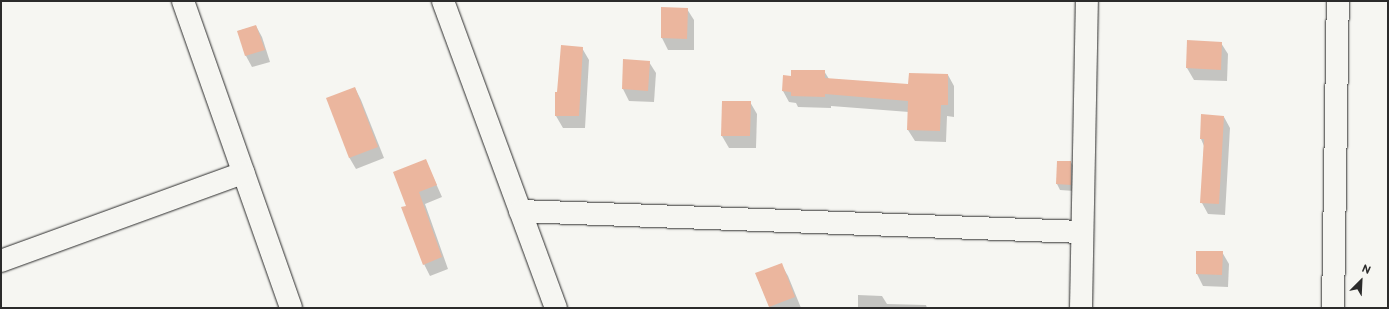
<!DOCTYPE html>
<style>
body{margin:0}
#map{position:relative;width:1389px;height:309px;overflow:hidden;background:#f6f6f2;font-family:"Balsamiq Sans",sans-serif}
div>[style]{position:absolute}
[style*='--x']{left:calc(var(--x)*1px);top:calc(var(--y)*1px);width:calc(var(--w)*1px);rotate:calc(var(--a)*1deg)}
.shadow>*{inset:0;background:#0003}
.building>*{inset:0;background:#ebb69e}
.roads{filter:drop-shadow(0 0 1px #2b2b2b) drop-shadow(0 0 1px #2b2b2b)}
.minor>*{height:22px;margin:-11px;padding:0 11px;transform-origin:11px;border-radius:11px;background:#f6f6f2}
span{translate:-50% -50%;white-space:nowrap;text-align:center;line-height:1.15;-webkit-text-stroke:3.5px #f6f6f2;paint-order:stroke}
.frame{position:absolute;inset:0;border:2px solid #2b2b2b;pointer-events:none}
.north{position:absolute;left:1341px;top:261px;width:40px;height:40px;-webkit-text-stroke:3px #f6f6f2;paint-order:stroke;rotate:24deg;font-size:11px;font-weight:700;line-height:16px;text-align:center;color:#2b2b2b}
.north::after{content:'';display:block;margin:auto;width:14px;height:18px;background:#2b2b2b;clip-path:polygon(50% 0,100% 100%,50% 72%,0 100%)}
</style>
<div id="map">
<div class="shadow">
<div style="clip-path:polygon(687px 9px,694px 20px,694px 50px,668px 50px,662px 38px)"></div>
<div style="clip-path:polygon(256px 26px,262px 37px,270px 62px,252px 67px,246px 56px,238px 31px)"></div>
<div style="clip-path:polygon(1221px 43px,1228px 54px,1227px 81px,1194px 80px,1187px 68px)"></div>
<div style="clip-path:polygon(582px 48px,589px 60px,585px 128px,563px 128px,556px 116px,556px 93px,558px 93px)"></div>
<div style="clip-path:polygon(649px 62px,656px 73px,654px 102px,629px 101px,623px 89px)"></div>
<div style="clip-path:polygon(824px 71px,829px 79px,909px 85px,948px 75px,954px 86px,954px 117px,947px 116px,946px 142px,915px 141px,908px 130px,909px 112px,831px 106px,831px 108px,798px 107px,796px 103px,789px 102px,783px 91px,792px 77px)"></div>
<div style="clip-path:polygon(355px 88px,361px 100px,384px 158px,356px 169px,349px 157px)"></div>
<div style="clip-path:polygon(723px 102px,750px 102px,757px 114px,756px 148px,729px 148px,722px 136px)"></div>
<div style="clip-path:polygon(1224px 117px,1230px 128px,1225px 215px,1208px 214px,1202px 203px,1204px 146px,1201px 139px)"></div>
<div style="clip-path:polygon(426px 161px,442px 197px,425px 204px,448px 269px,430px 276px,424px 264px,407px 206px)"></div>
<div style="clip-path:polygon(1058px 162px,1071px 162px,1074px 168px,1074px 191px,1060px 190px,1057px 184px)"></div>
<div style="clip-path:polygon(1197px 252px,1222px 252px,1229px 264px,1228px 287px,1203px 286px,1197px 274px)"></div>
<div style="clip-path:polygon(781px 264px,788px 276px,801px 308px,770px 308px,756px 274px)"></div>
<div style="clip-path:polygon(858px 295px,882px 296px,887px 304px,926px 305px,927px 308px,858px 308px)"></div>
</div>
<div class="building">
<div style="clip-path:polygon(661px 7px,688px 8px,687px 39px,661px 38px)"></div>
<div style="clip-path:polygon(256px 25px,265px 50px,245px 56px,237px 31px)"></div>
<div style="clip-path:polygon(1187px 40px,1222px 42px,1221px 70px,1186px 68px)"></div>
<div style="clip-path:polygon(561px 45px,583px 47px,579px 116px,555px 116px,555px 92px,557px 92px)"></div>
<div style="clip-path:polygon(623px 59px,650px 61px,648px 91px,622px 89px)"></div>
<div style="clip-path:polygon(791px 70px,825px 70px,825px 78px,908px 84px,909px 73px,948px 74px,948px 105px,941px 105px,940px 131px,907px 130px,908px 101px,825px 94px,825px 97px,791px 96px,791px 92px,782px 91px,783px 75px,791px 76px)"></div>
<div style="clip-path:polygon(355px 87px,378px 147px,349px 158px,326px 98px)"></div>
<div style="clip-path:polygon(722px 101px,751px 101px,750px 136px,721px 136px)"></div>
<div style="clip-path:polygon(1201px 114px,1224px 116px,1219px 204px,1200px 203px,1204px 139px,1200px 139px)"></div>
<div style="clip-path:polygon(426px 159px,437px 185px,419px 192px,442px 257px,423px 265px,401px 207px,406px 206px,393px 172px)"></div>
<div style="clip-path:polygon(1057px 161px,1071px 161px,1071px 185px,1056px 184px)"></div>
<div style="clip-path:polygon(1196px 251px,1223px 251px,1222px 275px,1196px 274px)"></div>
<div style="clip-path:polygon(782px 263px,795px 297px,769px 307px,755px 273px)"></div>
</div>
<div class="roads">
<div class="minor">
<div style="--x:183;--y:1;--w:325;--a:70.6"></div>
<div style="--x:443;--y:1;--w:327;--a:69.8"></div>
<div style="--x:520;--y:211;--w:562;--a:2.14"></div>
<div style="--x:1;--y:261;--w:258;--a:-20"></div>
<div style="--x:1081;--y:308;--w:307;--a:-88.9"></div>
<div style="--x:1333;--y:308;--w:307;--a:-89.1"></div>
</div>
</div>
<div class="frame"></div>
<div class="north">N</div>
</div>
